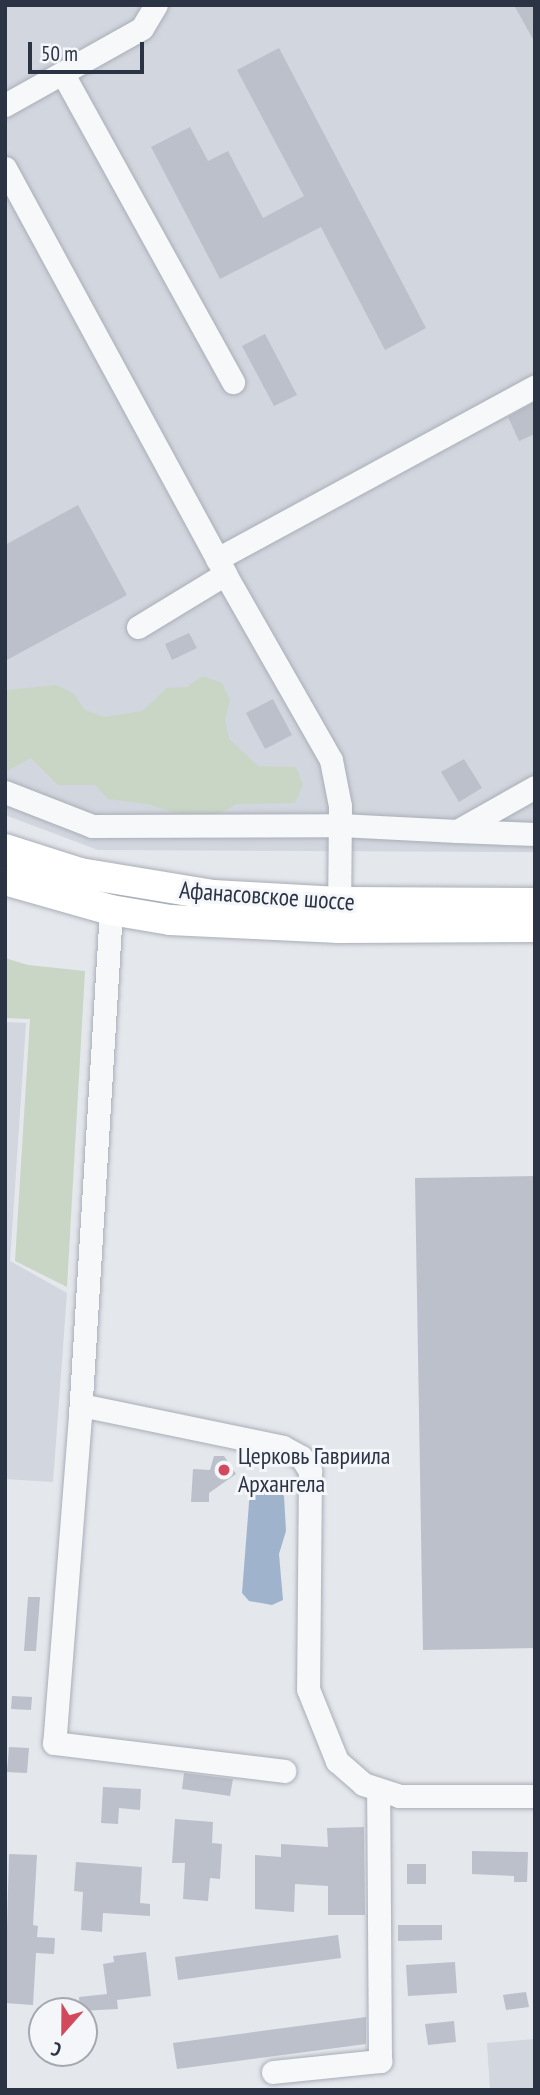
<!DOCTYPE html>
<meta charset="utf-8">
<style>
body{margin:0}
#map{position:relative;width:540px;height:2095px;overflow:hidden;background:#e4e7ec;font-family:"PT Sans Narrow",sans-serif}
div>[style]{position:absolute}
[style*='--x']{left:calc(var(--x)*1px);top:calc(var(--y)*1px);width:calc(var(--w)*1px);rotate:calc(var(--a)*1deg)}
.built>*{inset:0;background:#d2d6de}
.green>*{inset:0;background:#c9d6c5}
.water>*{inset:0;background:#9fb4cc}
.building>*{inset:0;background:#bbc0ca}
.roads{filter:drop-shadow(0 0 2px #a9aeb7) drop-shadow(0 0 2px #a9aeb7)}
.minor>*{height:23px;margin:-11.5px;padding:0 11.5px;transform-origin:11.5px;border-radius:11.5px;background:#f7f8fa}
.major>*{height:30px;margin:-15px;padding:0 15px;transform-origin:15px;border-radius:15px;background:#fff}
.dots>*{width:19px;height:19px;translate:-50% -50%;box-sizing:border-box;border:4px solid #f4f6f9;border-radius:50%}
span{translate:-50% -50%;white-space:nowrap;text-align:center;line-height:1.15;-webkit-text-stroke:6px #f4f6f9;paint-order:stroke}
.street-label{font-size:24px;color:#2b3445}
.poi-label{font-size:24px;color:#2b3445}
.left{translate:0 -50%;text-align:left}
.frame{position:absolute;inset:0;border:7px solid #2b3445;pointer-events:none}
.north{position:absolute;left:28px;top:1997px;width:70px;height:70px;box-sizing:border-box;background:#f4f6f9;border:2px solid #a4a8b1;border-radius:50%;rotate:201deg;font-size:19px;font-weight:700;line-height:28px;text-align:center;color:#2b3445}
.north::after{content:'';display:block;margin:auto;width:24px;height:32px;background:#d1495b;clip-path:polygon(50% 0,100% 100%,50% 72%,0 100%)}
.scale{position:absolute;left:28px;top:42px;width:116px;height:32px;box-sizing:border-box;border:4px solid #2b3445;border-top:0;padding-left:9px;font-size:21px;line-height:24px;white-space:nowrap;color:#2b3445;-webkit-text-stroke:5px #f4f6f9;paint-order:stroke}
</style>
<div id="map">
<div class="built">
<div style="clip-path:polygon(5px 5px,535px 5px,535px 852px,98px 850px,5px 815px)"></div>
<div style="clip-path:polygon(5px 1022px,26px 1023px,10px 1261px,67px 1293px,53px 1482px,5px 1479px)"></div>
<div style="clip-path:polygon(535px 2039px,535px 2090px,490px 2090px,487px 2043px)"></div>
</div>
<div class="green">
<div style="clip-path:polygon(203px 676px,222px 683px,230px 700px,225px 720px,229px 739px,258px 766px,296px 767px,303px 785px,295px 803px,237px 804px,203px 822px,147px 804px,108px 799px,95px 785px,58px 785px,31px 758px,5px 772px,5px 690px,57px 685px,74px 694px,85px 710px,104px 717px,142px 711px,167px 688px,187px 687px)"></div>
<div style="clip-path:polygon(5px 958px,28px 965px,85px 971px,67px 1287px,15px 1261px,30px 1019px,5px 1018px)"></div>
</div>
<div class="water">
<div style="clip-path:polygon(271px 1478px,284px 1496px,286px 1531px,279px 1554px,283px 1600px,272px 1605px,249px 1601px,242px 1593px,250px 1490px)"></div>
</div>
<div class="building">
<div style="clip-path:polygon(514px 5px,535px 5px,535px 43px)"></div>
<div style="clip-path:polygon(279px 48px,426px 328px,385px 350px,321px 227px,220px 279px,151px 147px,190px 127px,208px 161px,228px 151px,263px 218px,304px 196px,237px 70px)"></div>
<div style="clip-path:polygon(265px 334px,297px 395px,274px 406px,242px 346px)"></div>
<div style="clip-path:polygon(535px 402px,535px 434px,519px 441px,508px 417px)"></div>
<div style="clip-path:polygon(78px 505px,127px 595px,5px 661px,5px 545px)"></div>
<div style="clip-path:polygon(189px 633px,197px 648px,172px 660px,165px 644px)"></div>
<div style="clip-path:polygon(273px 699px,292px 735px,265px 749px,246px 713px)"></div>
<div style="clip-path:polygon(464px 759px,482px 788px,459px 802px,441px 772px)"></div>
<div style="clip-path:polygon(535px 1176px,535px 1648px,423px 1650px,415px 1178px)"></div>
<div style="clip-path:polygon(214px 1456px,224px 1456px,236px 1474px,209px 1493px,209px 1502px,191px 1502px,193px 1469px,210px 1470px)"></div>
<div style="clip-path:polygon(28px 1597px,40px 1597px,36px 1651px,24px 1651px)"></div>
<div style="clip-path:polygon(12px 1696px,32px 1697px,31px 1710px,11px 1709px)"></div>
<div style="clip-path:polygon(9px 1747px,29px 1748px,27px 1773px,7px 1772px)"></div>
<div style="clip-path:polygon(184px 1773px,233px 1779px,230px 1796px,182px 1789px)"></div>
<div style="clip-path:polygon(103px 1787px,141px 1789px,140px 1810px,119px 1808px,118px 1824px,101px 1823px)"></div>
<div style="clip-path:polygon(175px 1819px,213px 1822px,212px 1843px,222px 1844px,220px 1879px,210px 1878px,208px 1901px,183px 1899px,185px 1863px,172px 1863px)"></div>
<div style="clip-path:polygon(364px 1827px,365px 1915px,328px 1915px,328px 1886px,295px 1884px,294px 1912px,255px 1909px,255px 1855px,281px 1857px,281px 1844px,328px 1847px,327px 1828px)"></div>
<div style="clip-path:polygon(472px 1851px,528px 1852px,527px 1882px,514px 1882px,514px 1876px,472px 1874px)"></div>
<div style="clip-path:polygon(9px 1854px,37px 1855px,33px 1925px,38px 1926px,37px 1937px,55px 1938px,54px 1954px,36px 1953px,33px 2005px,5px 2003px)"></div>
<div style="clip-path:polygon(76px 1862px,142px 1867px,140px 1903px,150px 1904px,150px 1916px,103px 1913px,102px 1932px,81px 1930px,83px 1892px,74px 1891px)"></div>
<div style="clip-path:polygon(407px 1864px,426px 1864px,426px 1884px,407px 1884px)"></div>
<div style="clip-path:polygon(398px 1925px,442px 1925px,442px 1940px,398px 1941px)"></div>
<div style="clip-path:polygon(338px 1935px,341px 1958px,178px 1980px,175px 1957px)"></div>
<div style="clip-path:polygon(146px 1952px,151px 1996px,117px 2000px,118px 2009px,80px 2011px,79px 1997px,107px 1994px,103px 1964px,114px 1962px,113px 1956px)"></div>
<div style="clip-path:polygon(455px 1962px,457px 1993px,408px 1996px,406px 1965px)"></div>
<div style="clip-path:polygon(526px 1992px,529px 2007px,506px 2010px,503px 1995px)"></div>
<div style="clip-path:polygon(366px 2017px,366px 2044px,177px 2069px,173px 2043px)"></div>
<div style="clip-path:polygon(454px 2021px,456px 2042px,428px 2045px,425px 2024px)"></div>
</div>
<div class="roads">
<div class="minor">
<div style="--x:63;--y:74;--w:352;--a:61.1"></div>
<div style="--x:5;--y:105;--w:157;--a:-29.3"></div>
<div style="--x:142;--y:28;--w:27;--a:-59"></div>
<div style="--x:5;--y:168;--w:462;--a:61.5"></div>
<div style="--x:217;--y:559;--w:362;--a:-28.5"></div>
<div style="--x:138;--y:627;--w:102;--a:-31.3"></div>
<div style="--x:225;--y:574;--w:214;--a:60.3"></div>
<div style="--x:331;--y:760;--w:47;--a:78.9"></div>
<div style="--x:340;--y:806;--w:110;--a:90.5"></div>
<div style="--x:5;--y:792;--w:93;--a:21.3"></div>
<div style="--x:92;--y:826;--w:248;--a:-0.2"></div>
<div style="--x:340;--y:825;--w:117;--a:2.9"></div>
<div style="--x:457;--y:831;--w:90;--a:-29.4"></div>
<div style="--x:457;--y:831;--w:78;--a:2.2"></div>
<div style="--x:111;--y:910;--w:507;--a:93.51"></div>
<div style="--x:80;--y:1416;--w:328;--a:94.5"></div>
<div style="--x:54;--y:1743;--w:232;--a:6.9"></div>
<div style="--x:81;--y:1405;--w:206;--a:11.7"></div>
<div style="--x:283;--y:1447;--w:21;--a:29"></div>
<div style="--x:301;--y:1457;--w:17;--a:57"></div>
<div style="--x:310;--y:1471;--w:218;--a:90.5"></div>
<div style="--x:308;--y:1689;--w:78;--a:68.1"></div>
<div style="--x:337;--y:1761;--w:35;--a:41"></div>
<div style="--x:363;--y:1784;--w:38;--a:18"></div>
<div style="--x:399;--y:1796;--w:136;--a:0"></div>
<div style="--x:273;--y:2072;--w:108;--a:-5.9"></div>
<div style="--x:380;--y:2061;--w:269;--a:-90.4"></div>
</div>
<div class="major">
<div style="--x:5;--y:849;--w:79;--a:17.7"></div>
<div style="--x:80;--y:873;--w:135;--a:9.4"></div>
<div style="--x:213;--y:895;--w:126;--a:3.2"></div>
<div style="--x:339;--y:902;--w:196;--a:0.3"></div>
<div style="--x:5;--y:880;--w:110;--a:15.8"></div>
<div style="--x:111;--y:910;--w:60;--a:9.6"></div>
<div style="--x:170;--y:920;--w:169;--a:2.7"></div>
<div style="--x:339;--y:928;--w:196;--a:-0.3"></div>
</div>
</div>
<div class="dots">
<div style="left:224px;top:1470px;background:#d1495b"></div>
</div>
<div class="street-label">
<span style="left:267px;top:896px;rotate:4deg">Афанасовское шоссе</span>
</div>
<div class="poi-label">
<span class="left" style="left:238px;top:1470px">Церковь Гавриила<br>Архангела</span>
</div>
<div class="frame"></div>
<div class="north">С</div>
<div class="scale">50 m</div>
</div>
